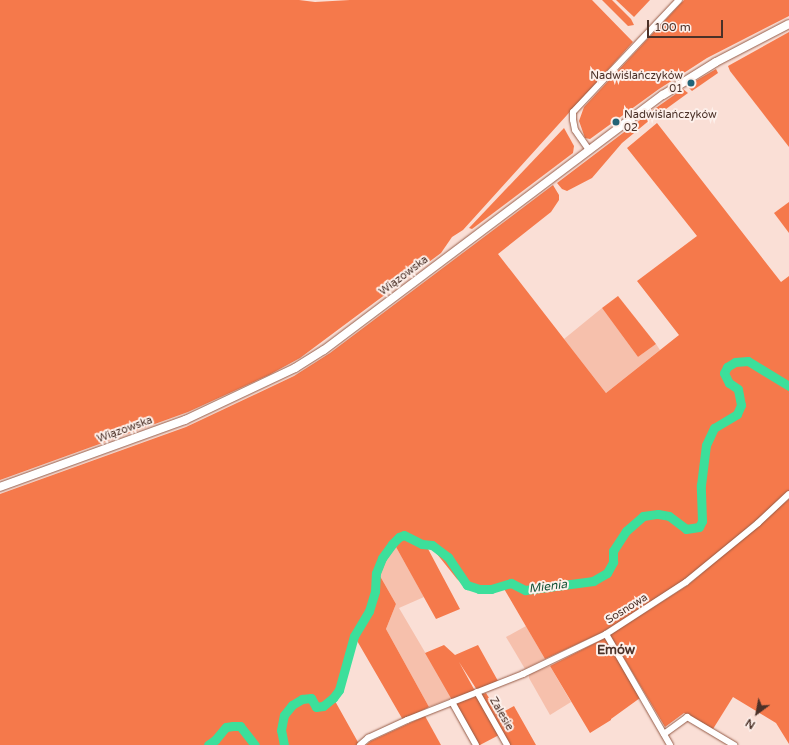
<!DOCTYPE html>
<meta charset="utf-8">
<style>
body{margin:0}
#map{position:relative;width:789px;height:745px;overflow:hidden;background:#fadfd6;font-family:"Varela Round",sans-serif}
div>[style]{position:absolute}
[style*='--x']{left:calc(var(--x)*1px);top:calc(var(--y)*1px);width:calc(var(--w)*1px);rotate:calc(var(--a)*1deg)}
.green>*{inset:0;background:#f6c0ac}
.forest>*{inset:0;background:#f5794b}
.river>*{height:9px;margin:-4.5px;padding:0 4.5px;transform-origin:4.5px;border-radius:4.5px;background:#3cdf9b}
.roads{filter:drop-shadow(0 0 1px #945b47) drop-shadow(0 0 1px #945b47)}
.minor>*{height:6px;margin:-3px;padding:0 3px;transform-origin:3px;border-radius:3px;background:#fff}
.secondary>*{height:8px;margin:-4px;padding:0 4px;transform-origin:4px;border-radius:4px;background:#fff}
.dots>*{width:11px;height:11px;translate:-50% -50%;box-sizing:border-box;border:2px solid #fdf0eb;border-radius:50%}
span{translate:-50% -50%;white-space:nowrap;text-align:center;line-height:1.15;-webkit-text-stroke:4px #fdf0eb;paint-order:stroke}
.poi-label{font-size:11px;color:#4b3128}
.right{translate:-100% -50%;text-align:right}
.left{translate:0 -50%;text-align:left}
.street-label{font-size:11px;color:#4b3128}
.water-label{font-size:12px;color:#165439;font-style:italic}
.quarter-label{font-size:13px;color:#4b3128;font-weight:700}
.north{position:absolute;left:737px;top:693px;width:40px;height:40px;-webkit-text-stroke:3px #fdf0eb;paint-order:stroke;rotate:212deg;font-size:11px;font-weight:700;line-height:16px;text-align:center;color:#4b3128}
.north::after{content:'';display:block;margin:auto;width:14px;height:18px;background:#4b3128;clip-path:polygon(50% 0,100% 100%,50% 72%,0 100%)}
.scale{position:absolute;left:647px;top:20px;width:76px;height:18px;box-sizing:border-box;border:2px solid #4b3128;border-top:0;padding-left:5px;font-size:12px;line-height:14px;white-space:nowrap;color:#4b3128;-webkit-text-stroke:3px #fdf0eb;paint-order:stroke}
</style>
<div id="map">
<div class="green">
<div style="clip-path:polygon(602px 308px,638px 357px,656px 344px,660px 350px,606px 393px,564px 339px)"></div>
<div style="clip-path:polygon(396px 547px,424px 597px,399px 608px,452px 698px,429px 707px,386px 629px,396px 604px,380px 576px,386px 561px)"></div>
<div style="clip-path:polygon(526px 626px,545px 659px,525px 669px,506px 637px)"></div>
<div style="clip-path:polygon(550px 666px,571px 702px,550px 715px,529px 678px,529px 674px)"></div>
</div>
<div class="forest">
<div style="clip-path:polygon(0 0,299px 0,315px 2px,350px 0,592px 0,633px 42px,463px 230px,452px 237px,441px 253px,300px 358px,269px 375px,188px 412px,0 480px)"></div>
<div style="clip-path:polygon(602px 0,612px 0,631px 19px,634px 25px,628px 26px)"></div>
<div style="clip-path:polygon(616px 0,650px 0,634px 17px)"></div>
<div style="clip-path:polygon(684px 0,789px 0,789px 16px,707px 58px,659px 89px,590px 139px,585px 138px,579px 121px,584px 107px)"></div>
<div style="clip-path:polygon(789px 32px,789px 147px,730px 71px,728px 66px)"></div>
<div style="clip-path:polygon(716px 69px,718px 73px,692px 91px,687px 86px)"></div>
<div style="clip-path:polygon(683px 89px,688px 93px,655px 117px,652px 116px,650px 112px)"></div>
<div style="clip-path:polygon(648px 114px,651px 119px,622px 143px,592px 178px,567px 191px,562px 189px,557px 183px)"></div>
<div style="clip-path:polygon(657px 123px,781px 282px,789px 276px,789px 492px,684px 582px,601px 633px,545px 659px,503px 587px,488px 592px,470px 590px,457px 579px,433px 549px,427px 547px,460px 609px,436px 619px,396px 547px,386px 561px,380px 576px,396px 604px,386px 629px,429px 707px,403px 720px,356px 639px,341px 695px,335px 701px,359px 744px,357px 745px,0 745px,0 494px,186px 427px,294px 376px,330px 353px,553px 185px,559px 195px,559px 200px,551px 212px,498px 254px,606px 393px,679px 335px,637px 281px,697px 236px,627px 148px)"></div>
<div style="clip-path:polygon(564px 128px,574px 146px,573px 153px,472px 229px,469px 228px)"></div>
<div style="clip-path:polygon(789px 202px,789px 233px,774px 213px)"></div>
<div style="clip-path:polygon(618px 296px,656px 344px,638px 357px,602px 308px)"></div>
<div style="clip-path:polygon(789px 499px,789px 744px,776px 723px,733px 697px,713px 729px,684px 713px,665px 727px,610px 635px,688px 585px)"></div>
<div style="clip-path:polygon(605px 638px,640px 698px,611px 719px,611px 720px,590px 733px,550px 666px)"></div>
<div style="clip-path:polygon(444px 645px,455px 655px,478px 645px,498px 681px,477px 690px,459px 662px,475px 691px,452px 700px,425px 653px)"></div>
<div style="clip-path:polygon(486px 693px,499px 714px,514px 706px,536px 745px,509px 745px,480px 695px)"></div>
<div style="clip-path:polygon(477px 696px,499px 735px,480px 745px,478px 745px,455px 704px)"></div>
<div style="clip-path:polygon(425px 716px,441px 745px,366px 745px,371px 741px)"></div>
</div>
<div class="river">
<div style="--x:208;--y:745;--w:9;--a:-36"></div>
<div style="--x:215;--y:740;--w:17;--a:-50"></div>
<div style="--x:226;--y:727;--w:7;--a:-8"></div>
<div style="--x:233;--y:726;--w:7;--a:0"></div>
<div style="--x:240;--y:726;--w:24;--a:52"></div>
<div style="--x:284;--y:745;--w:15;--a:-101"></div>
<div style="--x:281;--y:730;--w:15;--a:-79"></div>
<div style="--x:284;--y:715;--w:13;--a:-51"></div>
<div style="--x:292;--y:705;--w:12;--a:-31"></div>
<div style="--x:302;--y:699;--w:9;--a:-6"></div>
<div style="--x:311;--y:698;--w:10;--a:61"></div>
<div style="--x:316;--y:707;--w:7;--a:-8"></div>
<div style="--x:323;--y:706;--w:13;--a:-39"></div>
<div style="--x:333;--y:698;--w:10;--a:-53"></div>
<div style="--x:339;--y:690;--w:56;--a:-74.5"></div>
<div style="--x:354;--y:636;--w:29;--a:-59"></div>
<div style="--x:369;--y:611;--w:21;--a:-73"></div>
<div style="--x:375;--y:591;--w:18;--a:-87"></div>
<div style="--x:376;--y:573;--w:16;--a:-68"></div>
<div style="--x:382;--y:558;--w:17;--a:-54"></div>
<div style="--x:392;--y:544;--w:10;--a:-45"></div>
<div style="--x:399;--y:537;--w:5;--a:-22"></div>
<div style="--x:404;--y:535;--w:20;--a:27"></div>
<div style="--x:422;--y:544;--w:10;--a:6"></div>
<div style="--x:432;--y:545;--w:20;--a:37"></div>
<div style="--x:448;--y:557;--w:34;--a:56"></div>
<div style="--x:467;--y:585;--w:13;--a:18"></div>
<div style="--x:479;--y:589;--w:12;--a:0"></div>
<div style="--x:491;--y:589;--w:21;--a:-17"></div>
<div style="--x:511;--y:583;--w:16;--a:27"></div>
<div style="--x:525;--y:590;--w:69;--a:-7.5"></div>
<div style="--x:593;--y:581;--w:16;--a:-30"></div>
<div style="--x:607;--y:573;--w:13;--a:-61"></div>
<div style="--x:613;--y:562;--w:11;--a:-90"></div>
<div style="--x:613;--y:551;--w:24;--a:-57"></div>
<div style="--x:626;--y:531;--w:23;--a:-41"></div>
<div style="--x:643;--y:516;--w:15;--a:-8"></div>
<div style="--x:658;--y:514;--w:11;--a:10"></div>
<div style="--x:669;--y:516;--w:21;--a:37"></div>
<div style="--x:686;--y:529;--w:13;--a:-9"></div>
<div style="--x:699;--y:527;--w:7;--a:-63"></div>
<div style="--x:702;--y:521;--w:36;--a:-92"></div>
<div style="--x:701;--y:485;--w:40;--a:-82.9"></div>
<div style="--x:706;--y:445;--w:19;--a:-65"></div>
<div style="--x:714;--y:428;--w:27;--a:-31"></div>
<div style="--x:737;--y:414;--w:10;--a:-66"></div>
<div style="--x:741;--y:405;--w:16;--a:-101"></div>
<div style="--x:738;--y:389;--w:11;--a:-146"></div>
<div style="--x:729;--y:383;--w:11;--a:-117"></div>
<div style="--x:724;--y:373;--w:7;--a:-63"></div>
<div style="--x:727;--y:367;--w:9;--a:-32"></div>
<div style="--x:735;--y:362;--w:13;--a:-4"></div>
<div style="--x:748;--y:361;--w:48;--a:31.4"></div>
</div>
<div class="roads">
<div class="minor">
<div style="--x:589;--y:150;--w:24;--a:-125"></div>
<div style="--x:575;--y:130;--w:10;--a:-101"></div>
<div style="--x:573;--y:120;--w:8;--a:-90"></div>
<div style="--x:573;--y:112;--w:154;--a:-46.6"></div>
<div style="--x:606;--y:634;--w:128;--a:60"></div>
<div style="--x:477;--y:692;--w:61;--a:60.5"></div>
<div style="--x:452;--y:702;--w:49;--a:60.8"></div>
<div style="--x:664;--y:734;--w:29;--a:-36"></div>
<div style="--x:687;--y:717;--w:55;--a:30.8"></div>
<div style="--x:360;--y:745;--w:11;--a:-41"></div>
<div style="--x:368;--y:738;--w:43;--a:-24.8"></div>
<div style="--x:407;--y:720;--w:125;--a:-21.6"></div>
<div style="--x:523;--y:674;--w:92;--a:-25.7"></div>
<div style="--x:606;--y:634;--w:95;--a:-33"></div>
<div style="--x:686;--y:582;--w:93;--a:-39.3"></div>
<div style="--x:758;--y:523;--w:42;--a:-43.1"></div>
</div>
<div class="secondary">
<div style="--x:0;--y:487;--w:197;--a:-19.9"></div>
<div style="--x:185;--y:420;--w:122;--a:-25.3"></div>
<div style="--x:295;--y:368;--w:34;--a:-32"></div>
<div style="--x:324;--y:350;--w:424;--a:-37"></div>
<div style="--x:663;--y:95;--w:62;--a:-31.9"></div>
<div style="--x:716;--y:62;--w:82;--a:-27.5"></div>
</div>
</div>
<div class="dots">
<div style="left:691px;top:83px;background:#226477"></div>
<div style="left:616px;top:122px;background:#226477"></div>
</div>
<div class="poi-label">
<span class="right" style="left:683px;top:83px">Nadwiślańczyków<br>01</span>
<span class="left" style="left:624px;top:122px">Nadwiślańczyków<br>02</span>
</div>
<div class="street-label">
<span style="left:404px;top:276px;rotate:-37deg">Wiązowska</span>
<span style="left:125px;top:430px;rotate:-20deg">Wiązowska</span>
<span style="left:627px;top:609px;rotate:-32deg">Sosnowa</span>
<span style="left:501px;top:714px;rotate:60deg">Zalesie</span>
</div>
<div class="water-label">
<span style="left:548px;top:587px;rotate:-7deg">Mienia</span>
</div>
<div class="quarter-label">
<span style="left:616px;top:650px">Emów</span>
</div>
<div class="north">N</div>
<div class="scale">100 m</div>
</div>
